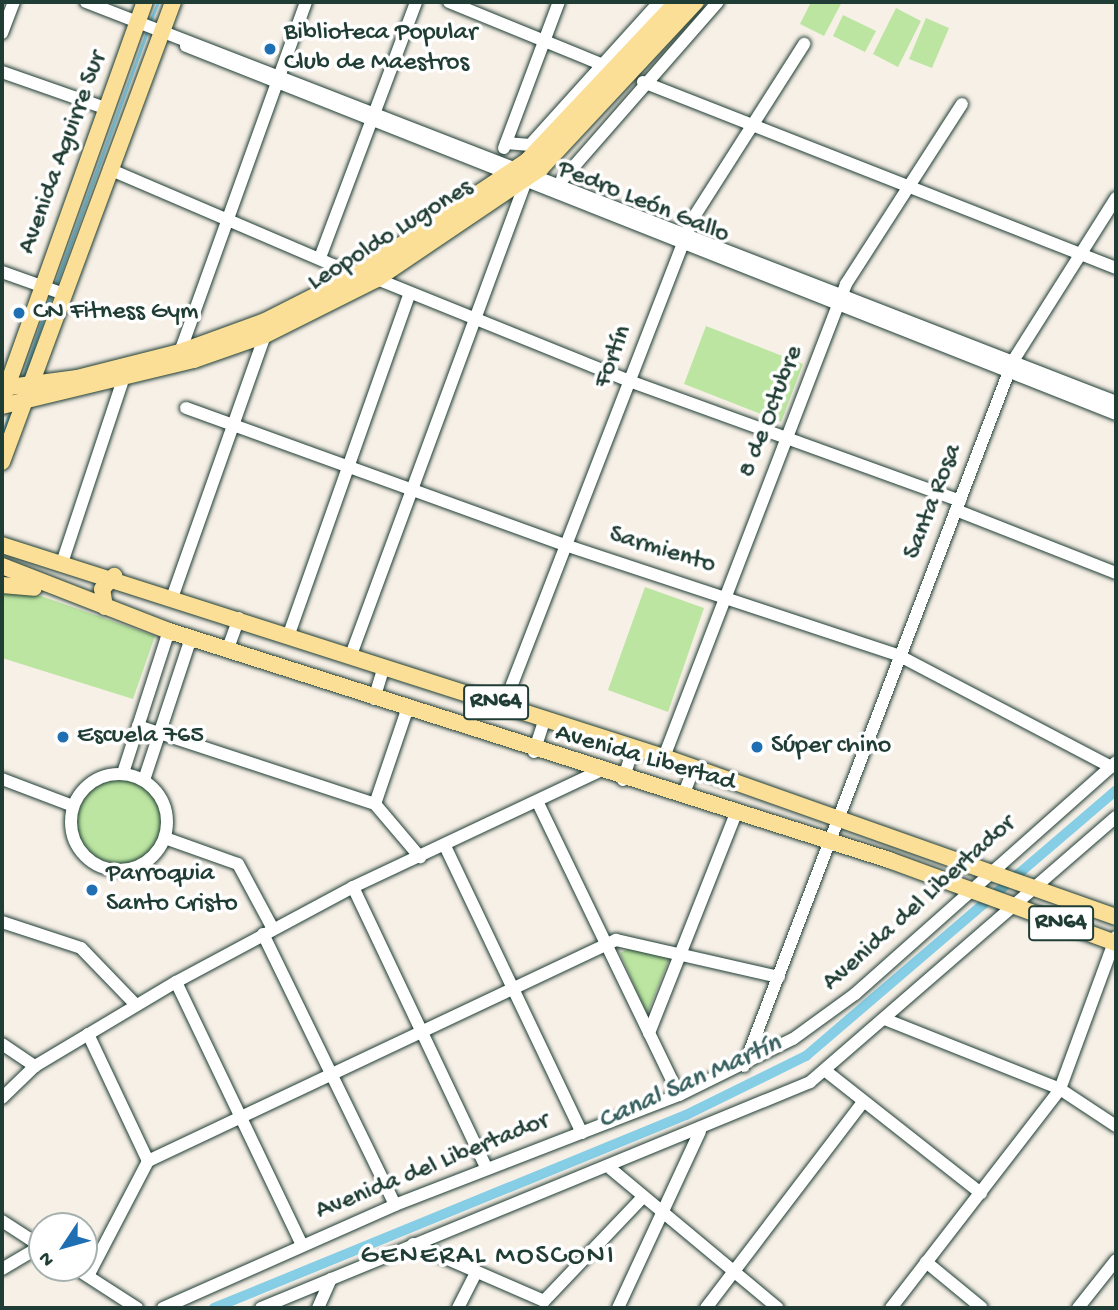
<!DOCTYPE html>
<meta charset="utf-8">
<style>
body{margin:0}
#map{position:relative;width:1118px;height:1310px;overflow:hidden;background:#f7f0e7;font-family:"Gochi Hand",sans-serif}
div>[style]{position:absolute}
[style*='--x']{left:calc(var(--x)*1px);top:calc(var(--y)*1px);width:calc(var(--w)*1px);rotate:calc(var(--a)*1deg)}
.green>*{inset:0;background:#bce5a1}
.round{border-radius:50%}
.stream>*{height:2.5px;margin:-1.25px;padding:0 1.25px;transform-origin:1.25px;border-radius:1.25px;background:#85cee6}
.canal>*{height:10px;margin:-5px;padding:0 5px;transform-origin:5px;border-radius:5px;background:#85cee6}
.roads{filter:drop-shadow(0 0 2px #1f3d34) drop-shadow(0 0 2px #1f3d34)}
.minor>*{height:12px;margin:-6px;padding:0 6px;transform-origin:6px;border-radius:6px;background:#fff}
.minor>.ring{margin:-6px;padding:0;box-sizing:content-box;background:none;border:12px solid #fff;border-radius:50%}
.major>*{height:16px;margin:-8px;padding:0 8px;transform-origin:8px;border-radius:8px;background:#fbdf96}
.dots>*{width:19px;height:19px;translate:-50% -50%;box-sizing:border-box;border:4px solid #fff;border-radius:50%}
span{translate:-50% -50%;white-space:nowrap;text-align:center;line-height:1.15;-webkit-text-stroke:7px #fff;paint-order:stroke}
.shield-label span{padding:2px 5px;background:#fff;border:2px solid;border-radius:5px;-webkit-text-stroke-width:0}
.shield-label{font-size:24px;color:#1f3d34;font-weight:700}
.poi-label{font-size:26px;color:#1f3d34}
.left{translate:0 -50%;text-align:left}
.street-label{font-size:26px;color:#1f3d34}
.water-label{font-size:28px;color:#386160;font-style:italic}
.neighbourhood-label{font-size:28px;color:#1f3d34;letter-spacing:2px}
.frame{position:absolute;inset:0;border:4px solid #1f3d34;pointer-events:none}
.north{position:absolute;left:28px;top:1212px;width:70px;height:70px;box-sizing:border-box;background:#fff;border:2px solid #a5b1ae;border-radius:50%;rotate:234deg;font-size:19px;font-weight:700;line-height:28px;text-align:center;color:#1f3d34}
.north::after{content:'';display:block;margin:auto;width:24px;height:32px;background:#1f6fb2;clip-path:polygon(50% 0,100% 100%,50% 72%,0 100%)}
</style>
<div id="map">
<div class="green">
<div style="clip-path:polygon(811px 2px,842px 2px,824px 36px,800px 24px)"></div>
<div style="clip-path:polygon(896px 8px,921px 21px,898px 67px,873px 54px)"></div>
<div style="clip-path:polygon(843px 15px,876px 31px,865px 52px,833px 36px)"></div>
<div style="clip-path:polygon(926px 18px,949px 28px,932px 68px,909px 59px)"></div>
<div style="clip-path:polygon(706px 326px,803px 364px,781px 422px,684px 384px)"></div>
<div style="clip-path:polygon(645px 587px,704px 608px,668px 712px,608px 690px)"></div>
<div style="clip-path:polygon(2px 591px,41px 596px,155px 636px,133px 699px,2px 658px)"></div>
<div class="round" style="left:76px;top:778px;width:86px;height:86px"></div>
<div style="clip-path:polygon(628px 949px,670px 957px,647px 1014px,620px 953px)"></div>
</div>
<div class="stream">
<div style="--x:150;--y:22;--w:22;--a:-68"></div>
<div style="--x:55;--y:286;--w:270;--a:-70.1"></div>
<div style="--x:23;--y:378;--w:88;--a:-71.4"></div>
<div style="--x:2;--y:437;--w:21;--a:-73"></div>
</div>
<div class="canal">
<div style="--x:214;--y:1308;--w:510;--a:-22.24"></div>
<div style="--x:686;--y:1115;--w:134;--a:-26.2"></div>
<div style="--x:806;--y:1056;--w:408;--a:-40.6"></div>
</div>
<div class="roads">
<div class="minor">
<div style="--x:86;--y:2;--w:1105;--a:21.22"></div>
<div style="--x:449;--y:2;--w:166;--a:22.2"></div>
<div style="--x:2;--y:33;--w:33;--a:-69"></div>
<div style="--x:186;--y:46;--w:1000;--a:21.59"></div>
<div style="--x:2;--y:72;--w:109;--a:19.3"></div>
<div style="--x:643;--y:82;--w:508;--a:21.47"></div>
<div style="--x:506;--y:143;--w:24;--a:5"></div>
<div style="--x:530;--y:145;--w:193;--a:-47.9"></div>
<div style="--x:504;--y:148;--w:156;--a:-69.4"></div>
<div style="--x:109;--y:169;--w:269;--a:23.2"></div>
<div style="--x:555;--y:188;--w:247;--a:-48.8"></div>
<div style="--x:321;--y:255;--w:270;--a:-69.4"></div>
<div style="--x:2;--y:272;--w:63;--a:19.6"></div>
<div style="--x:377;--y:279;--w:272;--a:22"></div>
<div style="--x:629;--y:381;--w:352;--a:19.9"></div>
<div style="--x:180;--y:352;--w:372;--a:-70.2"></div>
<div style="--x:186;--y:408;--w:403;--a:19.9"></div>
<div style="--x:565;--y:545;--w:351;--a:18.3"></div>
<div style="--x:898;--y:655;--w:241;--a:27.7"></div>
<div style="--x:956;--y:510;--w:172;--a:21.5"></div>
<div style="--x:63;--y:560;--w:190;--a:-71.6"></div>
<div style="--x:173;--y:595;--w:276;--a:-70.5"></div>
<div style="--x:289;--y:634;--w:360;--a:-70.5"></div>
<div style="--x:227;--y:651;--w:35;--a:-70"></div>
<div style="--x:351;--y:655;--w:505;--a:-69.74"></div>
<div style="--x:374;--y:699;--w:34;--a:-73"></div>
<div style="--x:504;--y:705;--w:520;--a:-68.81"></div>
<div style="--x:692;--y:220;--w:209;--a:-57.5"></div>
<div style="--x:138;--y:726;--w:250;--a:18.2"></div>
<div style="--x:375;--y:804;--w:70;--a:49.7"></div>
<div style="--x:534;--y:752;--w:36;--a:-72"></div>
<div style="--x:664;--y:757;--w:507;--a:-68.95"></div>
<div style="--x:846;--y:284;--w:214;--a:-57.2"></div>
<div style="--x:123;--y:773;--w:149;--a:-72.1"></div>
<div class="ring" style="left:71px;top:774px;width:84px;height:84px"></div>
<div style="--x:2;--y:779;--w:76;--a:20.8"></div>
<div style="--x:144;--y:780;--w:150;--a:-71.7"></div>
<div style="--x:623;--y:780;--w:35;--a:-72"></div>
<div style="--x:683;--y:796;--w:31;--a:-69"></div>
<div style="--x:537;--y:801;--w:326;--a:64.2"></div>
<div style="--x:375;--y:804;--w:99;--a:-71.2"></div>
<div style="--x:165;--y:838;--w:77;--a:19.6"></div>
<div style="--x:238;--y:864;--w:74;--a:61.7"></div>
<div style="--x:445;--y:846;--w:318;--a:64.5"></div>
<div style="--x:353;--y:887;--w:312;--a:64.6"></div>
<div style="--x:2;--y:922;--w:83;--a:18.2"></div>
<div style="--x:81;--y:948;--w:79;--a:46"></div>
<div style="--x:263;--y:934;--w:301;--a:64"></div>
<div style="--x:176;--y:982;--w:292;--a:64.4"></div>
<div style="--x:887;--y:1020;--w:186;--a:21.7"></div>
<div style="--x:1060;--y:1089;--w:67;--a:33.5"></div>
<div style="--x:649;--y:1033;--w:239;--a:-68.4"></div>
<div style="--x:88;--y:1034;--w:140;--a:64.7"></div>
<div style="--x:2;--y:1044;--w:40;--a:34"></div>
<div style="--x:744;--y:1066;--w:755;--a:-69.12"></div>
<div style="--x:1013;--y:361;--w:193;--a:-57.7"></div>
<div style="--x:827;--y:1072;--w:196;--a:38.2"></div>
<div style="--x:2;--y:1098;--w:46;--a:-44.1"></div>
<div style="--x:35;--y:1066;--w:164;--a:-30.8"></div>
<div style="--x:176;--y:982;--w:201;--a:-28.2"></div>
<div style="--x:353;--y:887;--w:270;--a:-25.2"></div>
<div style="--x:148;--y:1161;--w:518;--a:-25.28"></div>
<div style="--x:616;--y:940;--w:167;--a:12.8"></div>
<div style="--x:611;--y:1169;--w:217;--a:39.8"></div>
<div style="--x:2;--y:1221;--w:48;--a:33"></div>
<div style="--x:413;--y:1244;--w:143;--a:23.5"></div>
<div style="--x:544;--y:1301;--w:144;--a:-46.4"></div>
<div style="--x:926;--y:1262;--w:72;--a:39.4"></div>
<div style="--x:75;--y:1268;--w:74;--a:32.8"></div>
<div style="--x:2;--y:1269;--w:45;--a:-30.5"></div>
<div style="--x:88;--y:1276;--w:130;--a:-62.4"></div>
<div style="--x:163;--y:1308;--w:254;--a:-23.9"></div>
<div style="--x:395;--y:1205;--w:305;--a:-21.2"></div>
<div style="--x:679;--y:1095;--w:127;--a:-26.2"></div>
<div style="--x:793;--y:1039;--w:77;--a:-36"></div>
<div style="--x:855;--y:994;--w:349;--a:-41.6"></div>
<div style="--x:261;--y:1308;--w:594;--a:-22.37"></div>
<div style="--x:810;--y:1082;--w:405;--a:-40.9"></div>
<div style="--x:318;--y:1308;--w:32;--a:-66"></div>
<div style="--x:458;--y:1308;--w:38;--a:-63"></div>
<div style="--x:618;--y:1308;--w:195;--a:-65.1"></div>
<div style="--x:706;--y:1308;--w:258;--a:-52.7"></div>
<div style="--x:891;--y:1308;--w:277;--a:-52.3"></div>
<div style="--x:1060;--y:1089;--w:162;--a:-69.8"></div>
<div style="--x:1078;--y:1308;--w:61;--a:-51.6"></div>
</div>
<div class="major">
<div style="--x:2;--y:388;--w:76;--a:-7.6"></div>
<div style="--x:77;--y:378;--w:106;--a:-14.2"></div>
<div style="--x:180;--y:352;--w:90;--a:-20"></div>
<div style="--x:265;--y:321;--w:102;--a:-26.8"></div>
<div style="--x:356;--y:275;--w:206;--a:-33.7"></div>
<div style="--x:527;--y:161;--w:219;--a:-46.7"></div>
<div style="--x:4;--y:395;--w:418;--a:-70.3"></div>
<div style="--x:2;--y:406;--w:197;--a:-13.5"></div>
<div style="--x:194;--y:360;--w:75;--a:-19.4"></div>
<div style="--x:265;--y:335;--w:125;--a:-26.6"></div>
<div style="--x:377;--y:279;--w:198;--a:-34.1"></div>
<div style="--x:541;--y:168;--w:227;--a:-47"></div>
<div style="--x:2;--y:462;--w:491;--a:-69.6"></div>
<div style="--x:2;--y:545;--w:695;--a:17.76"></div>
<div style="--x:664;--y:757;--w:479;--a:19.5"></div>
<div style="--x:2;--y:566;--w:179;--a:21.3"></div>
<div style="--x:169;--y:631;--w:756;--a:17.64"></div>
<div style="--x:889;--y:860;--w:242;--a:20.1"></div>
<div style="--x:2;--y:585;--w:32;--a:5"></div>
<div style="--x:105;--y:607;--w:18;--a:-99"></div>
<div style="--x:102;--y:589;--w:18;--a:-47"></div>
</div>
</div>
<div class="dots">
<div style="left:270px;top:49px;background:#1f6fb2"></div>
<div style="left:19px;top:313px;background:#1f6fb2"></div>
<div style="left:63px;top:737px;background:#1f6fb2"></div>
<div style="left:757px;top:747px;background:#1f6fb2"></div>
<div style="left:92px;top:890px;background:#1f6fb2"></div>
</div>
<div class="shield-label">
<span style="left:496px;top:702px">RN64</span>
<span style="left:1061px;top:923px">RN64</span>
</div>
<div class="poi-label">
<span class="left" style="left:284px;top:49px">Biblioteca Popular<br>Club de Maestros</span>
<span class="left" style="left:33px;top:313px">CN Fitness Gym</span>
<span class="left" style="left:77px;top:737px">Escuela 765</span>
<span class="left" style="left:771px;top:747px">Súper chino</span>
<span class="left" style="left:106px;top:890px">Parroquia<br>Santo Cristo</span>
</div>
<div class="street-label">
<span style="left:64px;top:153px;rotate:-70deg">Avenida Aguirre Sur</span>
<span style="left:643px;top:203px;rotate:22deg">Pedro León Gallo</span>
<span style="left:391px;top:236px;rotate:-32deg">Leopoldo Lugones</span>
<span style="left:614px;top:357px;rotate:-69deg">Fortín</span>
<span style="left:772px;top:412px;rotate:-69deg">8 de Octubre</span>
<span style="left:934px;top:502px;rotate:-69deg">Santa Rosa</span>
<span style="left:662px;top:551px;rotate:17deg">Sarmiento</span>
<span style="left:645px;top:759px;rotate:16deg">Avenida Libertad</span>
<span style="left:920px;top:904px;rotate:-42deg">Avenida del Libertador</span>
<span style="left:433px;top:1167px;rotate:-22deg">Avenida del Libertador</span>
</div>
<div class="water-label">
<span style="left:690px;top:1083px;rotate:-24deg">Canal San Martín</span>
</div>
<div class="neighbourhood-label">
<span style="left:488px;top:1257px">GENERAL MOSCONI</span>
</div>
<div class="frame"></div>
<div class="north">N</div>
</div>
